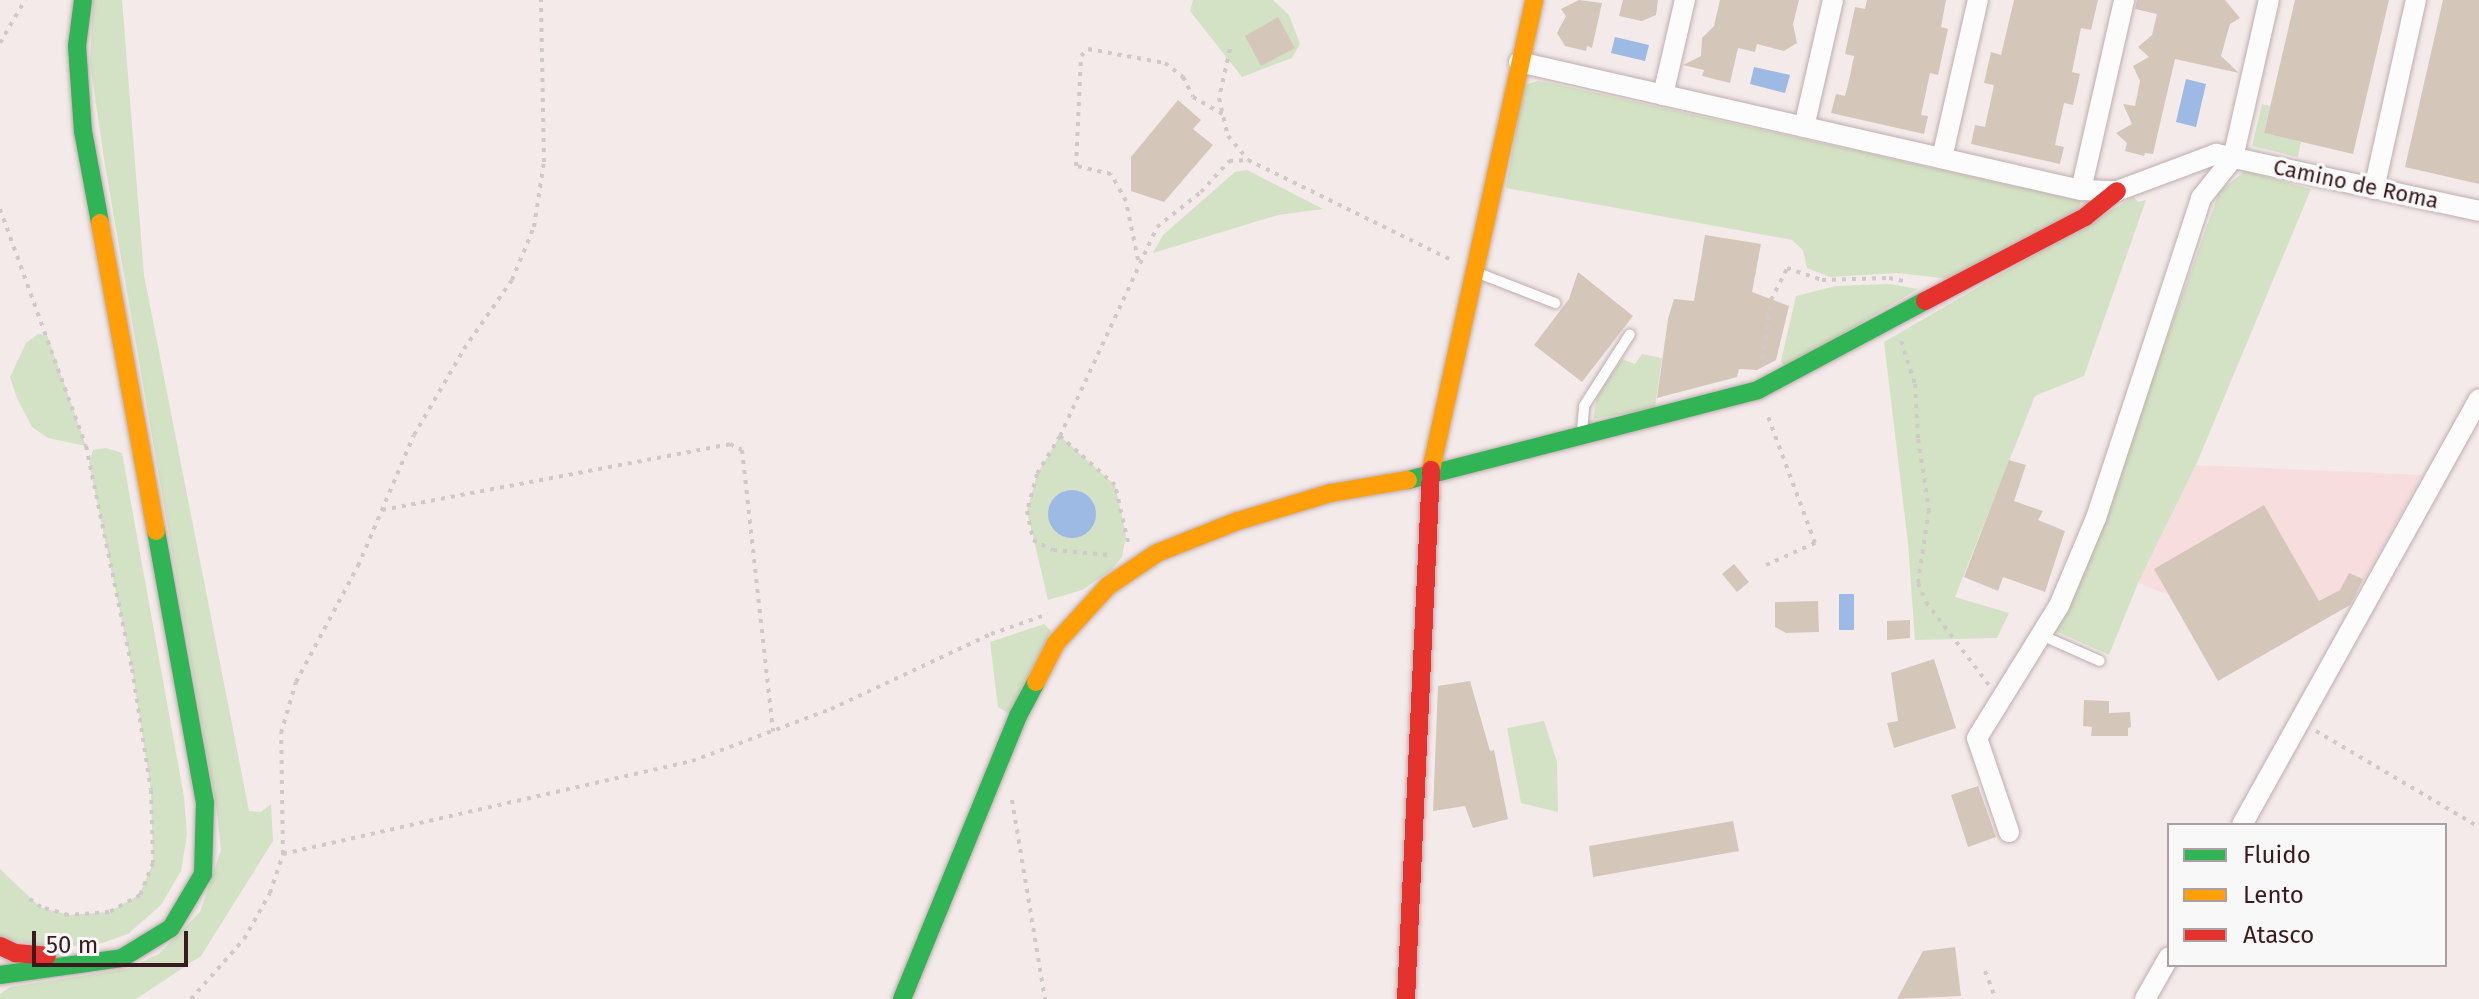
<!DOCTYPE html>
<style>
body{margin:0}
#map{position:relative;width:2479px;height:999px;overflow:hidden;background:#f4eaea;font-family:"Fira Sans",sans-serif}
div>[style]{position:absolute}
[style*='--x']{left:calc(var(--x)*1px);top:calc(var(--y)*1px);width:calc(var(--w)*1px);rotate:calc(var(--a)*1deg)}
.built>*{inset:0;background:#f7ddde}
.green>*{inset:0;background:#d3e2c4}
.water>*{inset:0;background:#9cbae4}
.round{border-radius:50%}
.building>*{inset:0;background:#d4c7ba}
.path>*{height:4px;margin-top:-2px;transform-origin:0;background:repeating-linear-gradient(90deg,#cfc9c9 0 4px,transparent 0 10px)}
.roads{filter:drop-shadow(0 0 2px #bfacad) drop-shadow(0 0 2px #bfacad)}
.lane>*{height:10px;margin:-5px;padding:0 5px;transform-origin:5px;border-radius:5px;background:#fdfcfc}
.street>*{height:20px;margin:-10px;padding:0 10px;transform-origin:10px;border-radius:10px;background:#fdfcfc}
.fast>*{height:18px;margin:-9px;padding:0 9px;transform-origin:9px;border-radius:9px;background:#30b455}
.slow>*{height:18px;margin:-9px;padding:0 9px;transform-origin:9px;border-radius:9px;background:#ff9f0a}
.jam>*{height:18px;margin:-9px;padding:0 9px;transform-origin:9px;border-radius:9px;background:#e5322d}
span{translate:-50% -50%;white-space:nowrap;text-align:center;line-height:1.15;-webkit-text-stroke:7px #f8f8f8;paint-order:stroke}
.street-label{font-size:22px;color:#3a1a1e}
.legend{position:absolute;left:2167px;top:823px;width:280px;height:144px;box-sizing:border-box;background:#f8f8f8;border:2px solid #ac9fa1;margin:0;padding:10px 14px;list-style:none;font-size:24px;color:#3a1a1e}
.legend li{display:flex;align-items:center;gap:16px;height:40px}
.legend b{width:40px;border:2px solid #ac9fa1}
.scale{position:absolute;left:32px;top:931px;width:156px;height:36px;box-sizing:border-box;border:4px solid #3a1a1e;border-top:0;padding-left:10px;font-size:24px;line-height:28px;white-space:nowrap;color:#3a1a1e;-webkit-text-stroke:6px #f8f8f8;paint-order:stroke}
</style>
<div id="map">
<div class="built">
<div style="clip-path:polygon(2196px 465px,2422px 475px,2351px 604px,2218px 681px,2169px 595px,2138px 583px)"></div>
</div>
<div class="green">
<div style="clip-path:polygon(93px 0,122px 0,144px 275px,249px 811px,261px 812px,271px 804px,273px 841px,201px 956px,136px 999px,0 999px,0 994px,10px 987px,127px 969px,159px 954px,200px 912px,221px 850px,216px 805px,105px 165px,90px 63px)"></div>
<div style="clip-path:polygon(1193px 0,1273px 0,1289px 15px,1300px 44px,1292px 58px,1242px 77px,1190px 11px)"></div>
<div style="clip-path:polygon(1538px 81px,1555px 84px,2081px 201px,2078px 211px,1951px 279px,1897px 273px,1830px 277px,1807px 268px,1803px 250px,1792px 240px,1506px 188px,1524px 85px)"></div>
<div style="clip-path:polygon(2262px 104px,2270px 106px,2264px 133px,2301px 142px,2298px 157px,2252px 146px)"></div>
<div style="clip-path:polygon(1247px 170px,1323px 209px,1278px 215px,1153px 253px,1163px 235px,1235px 172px)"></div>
<div style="clip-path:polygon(2245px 171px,2311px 189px,2196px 465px,2138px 583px,2109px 655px,2056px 631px,2068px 611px,2100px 526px,2219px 192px)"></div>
<div style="clip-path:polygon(2134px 197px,2138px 202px,2146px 200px,2084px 376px,2035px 396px,1955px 597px,2009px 613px,1997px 638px,1915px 640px,1908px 543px,1884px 342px)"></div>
<div style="clip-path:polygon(1890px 284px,1918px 289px,1785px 368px,1781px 361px,1796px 296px,1836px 286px)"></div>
<div style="clip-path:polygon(38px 334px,47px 335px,86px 446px,48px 438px,32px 427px,17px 398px,10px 377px,26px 343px)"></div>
<div style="clip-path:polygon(1642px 354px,1662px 358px,1655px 408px,1593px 419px,1597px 397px,1622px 359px,1635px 364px)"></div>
<div style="clip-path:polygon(1060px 436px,1115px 485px,1126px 535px,1122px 557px,1111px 570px,1082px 590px,1048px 600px,1027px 511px,1037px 474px)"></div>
<div style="clip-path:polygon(106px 448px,122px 453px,184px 797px,187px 835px,181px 871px,161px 905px,128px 934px,96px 945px,52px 947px,0 938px,0 869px,40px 907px,68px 915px,109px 912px,139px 895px,153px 863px,151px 790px,132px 669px,89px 463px,93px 450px)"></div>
<div style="clip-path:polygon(1044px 624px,1051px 631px,1009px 714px,998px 707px,990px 642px)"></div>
<div style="clip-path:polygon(1544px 721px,1557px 762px,1558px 812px,1521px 803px,1507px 728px)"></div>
</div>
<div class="water">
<div style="clip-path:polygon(1615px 37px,1649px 45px,1645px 61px,1611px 53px)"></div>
<div style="clip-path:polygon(1754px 67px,1790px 75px,1785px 93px,1750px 84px)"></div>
<div style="clip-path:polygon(2186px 79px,2206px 84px,2196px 127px,2176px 122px)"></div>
<div class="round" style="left:1048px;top:490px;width:48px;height:48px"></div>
<div style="clip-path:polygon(1839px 594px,1854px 594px,1854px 630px,1839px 630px)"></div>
</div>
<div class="building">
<div style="clip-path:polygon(1579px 0,1602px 3px,1592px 48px,1587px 46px,1586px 51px,1565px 46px,1557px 33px,1566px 16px,1561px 9px)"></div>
<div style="clip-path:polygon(1623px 0,1658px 0,1656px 15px,1642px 21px,1619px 16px)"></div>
<div style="clip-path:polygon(1720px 0,1799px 0,1793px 24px,1797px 43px,1784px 51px,1757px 44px,1755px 52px,1738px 48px,1730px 83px,1702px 76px,1704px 70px,1683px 65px,1701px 56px,1702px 38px,1714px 26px)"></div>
<div style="clip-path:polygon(1867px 0,1946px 0,1941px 27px,1948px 29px,1938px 75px,1930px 73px,1921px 115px,1928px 116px,1924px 134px,1831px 113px,1836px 94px,1845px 96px,1850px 76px,1854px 56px,1845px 54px,1855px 7px,1865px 9px)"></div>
<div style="clip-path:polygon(2014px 0,2098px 0,2091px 30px,2081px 28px,2072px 72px,2080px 74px,2073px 105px,2064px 103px,2055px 145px,2064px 147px,2060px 164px,1971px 144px,1975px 125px,1985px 127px,1994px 85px,1984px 83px,1991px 52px,2001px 55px)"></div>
<div style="clip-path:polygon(2137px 0,2225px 0,2240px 18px,2230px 24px,2221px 56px,2239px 73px,2175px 59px,2153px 154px,2145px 153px,2144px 156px,2125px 151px,2127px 143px,2116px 133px,2132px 124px,2123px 104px,2135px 106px,2140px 81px,2133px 66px,2149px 57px,2138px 47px,2152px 35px,2157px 14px,2135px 9px)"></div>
<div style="clip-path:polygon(2295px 0,2389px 0,2353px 154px,2264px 133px)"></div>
<div style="clip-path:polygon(2443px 0,2479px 0,2479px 184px,2405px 167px)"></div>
<div style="clip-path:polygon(1278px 17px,1295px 48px,1261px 66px,1245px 36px)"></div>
<div style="clip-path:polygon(1178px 100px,1201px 120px,1193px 129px,1213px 145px,1164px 202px,1131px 191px,1131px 157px)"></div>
<div style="clip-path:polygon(1705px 235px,1761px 244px,1752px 292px,1789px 306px,1776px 360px,1757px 370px,1739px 369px,1737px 377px,1657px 398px,1668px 319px,1674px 299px,1694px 301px)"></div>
<div style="clip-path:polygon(1578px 272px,1633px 316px,1582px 382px,1534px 345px,1569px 299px)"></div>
<div style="clip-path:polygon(2009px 460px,2026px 465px,2014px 501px,2043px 511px,2038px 520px,2065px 531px,2045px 592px,2003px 577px,1998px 591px,1964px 577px)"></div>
<div style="clip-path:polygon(2264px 505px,2319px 601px,2340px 590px,2349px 573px,2363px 579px,2350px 605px,2218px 681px,2154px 569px)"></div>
<div style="clip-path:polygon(1734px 564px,1749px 582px,1737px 592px,1722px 574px)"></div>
<div style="clip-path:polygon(1818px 601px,1819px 632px,1786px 633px,1775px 627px,1775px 602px)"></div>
<div style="clip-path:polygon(1910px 620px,1910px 638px,1887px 640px,1887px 621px)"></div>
<div style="clip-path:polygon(1934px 659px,1956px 728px,1894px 748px,1887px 723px,1898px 721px,1891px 673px)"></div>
<div style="clip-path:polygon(1470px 681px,1490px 751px,1494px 750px,1508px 819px,1473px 828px,1465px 806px,1433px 811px,1438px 686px)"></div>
<div style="clip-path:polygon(2084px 700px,2109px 701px,2109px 713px,2130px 712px,2131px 727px,2128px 728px,2128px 736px,2091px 736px,2092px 727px,2083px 726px)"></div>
<div style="clip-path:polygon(1978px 786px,1996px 837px,1968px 847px,1951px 795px)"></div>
<div style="clip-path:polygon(1733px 821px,1739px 851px,1593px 877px,1589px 846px)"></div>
<div style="clip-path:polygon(1955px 947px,1961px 996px,1897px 999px,1923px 951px)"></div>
</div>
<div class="path">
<div style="--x:0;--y:43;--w:50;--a:-59.8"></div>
<div style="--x:1230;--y:49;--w:50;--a:102.7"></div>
<div style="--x:1219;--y:98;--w:39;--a:77"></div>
<div style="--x:1228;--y:136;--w:31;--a:50"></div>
<div style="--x:0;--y:209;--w:252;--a:70.1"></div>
<div style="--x:86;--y:446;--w:228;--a:78.3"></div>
<div style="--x:132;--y:669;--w:122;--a:81.1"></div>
<div style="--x:151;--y:790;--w:73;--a:88.4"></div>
<div style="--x:153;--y:863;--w:35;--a:112"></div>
<div style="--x:140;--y:895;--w:35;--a:151"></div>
<div style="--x:109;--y:912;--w:41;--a:175.8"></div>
<div style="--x:68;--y:915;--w:28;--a:-163"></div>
<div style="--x:41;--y:907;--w:19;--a:-144"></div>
<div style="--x:1138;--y:260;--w:60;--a:-101.5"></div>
<div style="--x:1126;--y:201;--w:31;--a:-119"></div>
<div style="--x:1111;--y:174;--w:36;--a:-167"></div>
<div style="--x:1076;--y:166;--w:110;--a:-87.4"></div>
<div style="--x:1081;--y:56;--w:10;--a:-45"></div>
<div style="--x:1088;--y:49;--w:78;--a:10.3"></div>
<div style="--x:1165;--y:63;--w:23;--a:38"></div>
<div style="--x:1183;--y:77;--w:22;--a:63"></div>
<div style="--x:1193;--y:97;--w:34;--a:30"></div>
<div style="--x:1901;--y:341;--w:45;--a:72"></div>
<div style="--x:1915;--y:384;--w:55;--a:86.9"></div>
<div style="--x:1918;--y:439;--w:72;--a:81.2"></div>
<div style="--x:1929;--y:510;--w:74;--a:98.6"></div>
<div style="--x:1918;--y:583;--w:21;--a:67"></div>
<div style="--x:1926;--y:602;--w:104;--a:52.8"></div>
<div style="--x:1763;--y:359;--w:60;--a:-82.3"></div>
<div style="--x:1771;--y:300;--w:36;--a:-63"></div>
<div style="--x:1787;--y:268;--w:37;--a:19"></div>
<div style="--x:1822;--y:280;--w:67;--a:-1.7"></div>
<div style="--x:1889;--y:278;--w:19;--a:12"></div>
<div style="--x:1060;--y:436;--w:44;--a:121.2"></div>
<div style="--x:1037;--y:474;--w:38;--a:105"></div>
<div style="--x:1027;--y:511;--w:30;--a:78"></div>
<div style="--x:1033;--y:540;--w:22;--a:27"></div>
<div style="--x:1053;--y:550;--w:56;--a:5.1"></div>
<div style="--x:382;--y:510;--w:354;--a:-10.7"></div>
<div style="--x:730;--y:444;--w:13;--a:27"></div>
<div style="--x:742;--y:450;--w:283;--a:83.7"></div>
<div style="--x:1128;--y:542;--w:58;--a:-102.8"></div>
<div style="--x:1115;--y:485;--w:74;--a:-138.3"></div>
<div style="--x:1060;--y:436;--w:230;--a:-65.1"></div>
<div style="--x:1157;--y:227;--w:56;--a:-38.5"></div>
<div style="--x:1201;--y:192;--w:42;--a:-47.9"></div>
<div style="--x:1229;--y:161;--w:19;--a:-3"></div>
<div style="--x:1248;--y:160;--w:226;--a:26.2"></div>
<div style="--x:1766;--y:565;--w:54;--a:-24.2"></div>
<div style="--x:1815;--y:543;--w:138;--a:-110.4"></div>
<div style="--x:2316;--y:731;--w:189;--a:30.5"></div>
<div style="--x:1012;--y:800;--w:202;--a:80.6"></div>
<div style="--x:283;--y:854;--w:419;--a:-12.8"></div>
<div style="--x:692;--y:761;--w:148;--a:-20.5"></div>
<div style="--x:831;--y:709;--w:177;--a:-25.1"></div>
<div style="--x:991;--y:634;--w:60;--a:-19.3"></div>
<div style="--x:1985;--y:971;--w:30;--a:69"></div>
<div style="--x:191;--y:999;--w:80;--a:-48.5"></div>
<div style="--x:244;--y:939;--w:53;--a:-60.5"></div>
<div style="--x:270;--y:893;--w:41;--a:-71.6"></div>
<div style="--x:283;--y:854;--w:121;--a:-90.9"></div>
<div style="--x:281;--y:733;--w:53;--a:-73.6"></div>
<div style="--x:296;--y:682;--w:132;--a:-61.9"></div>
<div style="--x:358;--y:566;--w:142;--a:-66.9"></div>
<div style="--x:414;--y:435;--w:99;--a:-59.8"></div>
<div style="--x:464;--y:349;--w:84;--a:-55.2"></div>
<div style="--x:512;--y:280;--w:57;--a:-67.5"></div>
<div style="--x:534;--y:227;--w:66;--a:-81.3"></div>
<div style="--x:544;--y:162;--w:162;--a:-91.1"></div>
</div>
<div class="roads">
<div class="lane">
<div style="--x:1478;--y:273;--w:83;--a:21.3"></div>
<div style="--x:1582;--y:431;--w:25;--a:-85"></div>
<div style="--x:1584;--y:406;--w:85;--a:-57.4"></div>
<div style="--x:2041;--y:635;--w:64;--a:23.8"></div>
</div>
<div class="street">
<div style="--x:1519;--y:62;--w:576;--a:12.83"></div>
<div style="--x:2081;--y:190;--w:36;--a:2"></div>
<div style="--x:2117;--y:191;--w:106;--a:-20.5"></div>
<div style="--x:2216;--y:154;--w:269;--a:12.2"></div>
<div style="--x:1663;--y:95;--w:98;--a:-77"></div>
<div style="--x:1804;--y:127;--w:130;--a:-77.1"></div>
<div style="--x:1942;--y:158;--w:162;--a:-77.2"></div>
<div style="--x:2374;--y:189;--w:194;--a:-77.5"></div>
<div style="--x:2081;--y:190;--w:195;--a:-77.2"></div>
<div style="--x:2242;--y:825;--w:487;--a:-60.9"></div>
<div style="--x:2009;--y:832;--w:99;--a:-108.8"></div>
<div style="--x:1977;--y:738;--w:155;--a:-58.2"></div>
<div style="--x:2059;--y:606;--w:95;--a:-67.2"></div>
<div style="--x:2096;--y:518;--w:337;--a:-71.8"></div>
<div style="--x:2201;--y:198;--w:51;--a:-51.3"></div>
<div style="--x:2233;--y:158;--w:162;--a:-77.2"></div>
<div style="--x:2145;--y:999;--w:48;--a:-60.3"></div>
</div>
<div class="fast">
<div style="--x:83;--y:0;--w:46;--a:97.4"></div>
<div style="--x:77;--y:46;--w:85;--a:86"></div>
<div style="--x:83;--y:131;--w:94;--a:79.5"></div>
<div style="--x:1408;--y:480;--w:361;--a:-14.4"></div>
<div style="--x:1758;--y:390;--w:189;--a:-28.1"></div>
<div style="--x:0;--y:975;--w:123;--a:-7.9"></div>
<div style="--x:122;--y:958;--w:57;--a:-31.5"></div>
<div style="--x:171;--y:928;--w:63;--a:-59.3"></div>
<div style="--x:203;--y:874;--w:71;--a:-88.4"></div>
<div style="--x:205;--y:803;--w:276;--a:-100.2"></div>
<div style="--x:902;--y:999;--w:306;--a:-67.7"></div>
<div style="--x:1018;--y:716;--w:38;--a:-62"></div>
</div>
<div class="slow">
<div style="--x:100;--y:223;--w:313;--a:79.7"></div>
<div style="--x:1431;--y:470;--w:481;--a:-77.6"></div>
<div style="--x:1036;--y:682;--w:44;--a:-62.9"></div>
<div style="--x:1056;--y:643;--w:77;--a:-47.6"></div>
<div style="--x:1108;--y:586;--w:59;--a:-34"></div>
<div style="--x:1157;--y:553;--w:87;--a:-21.6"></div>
<div style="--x:1238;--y:521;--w:97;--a:-16.8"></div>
<div style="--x:1331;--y:493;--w:78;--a:-9.6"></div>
</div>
<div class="jam">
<div style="--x:1925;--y:301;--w:181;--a:-27.7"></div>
<div style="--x:2085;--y:217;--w:41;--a:-39.1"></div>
<div style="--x:0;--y:946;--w:17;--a:25"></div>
<div style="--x:15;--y:953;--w:32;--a:5"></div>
<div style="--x:1406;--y:999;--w:530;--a:-87.29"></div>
</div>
</div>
<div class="street-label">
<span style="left:2356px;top:184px;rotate:12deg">Camino de Roma</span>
</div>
<ul class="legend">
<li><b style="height:10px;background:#30b455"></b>Fluido</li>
<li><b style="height:10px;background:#ff9f0a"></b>Lento</li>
<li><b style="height:10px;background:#e5322d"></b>Atasco</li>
</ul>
<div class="scale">50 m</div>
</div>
